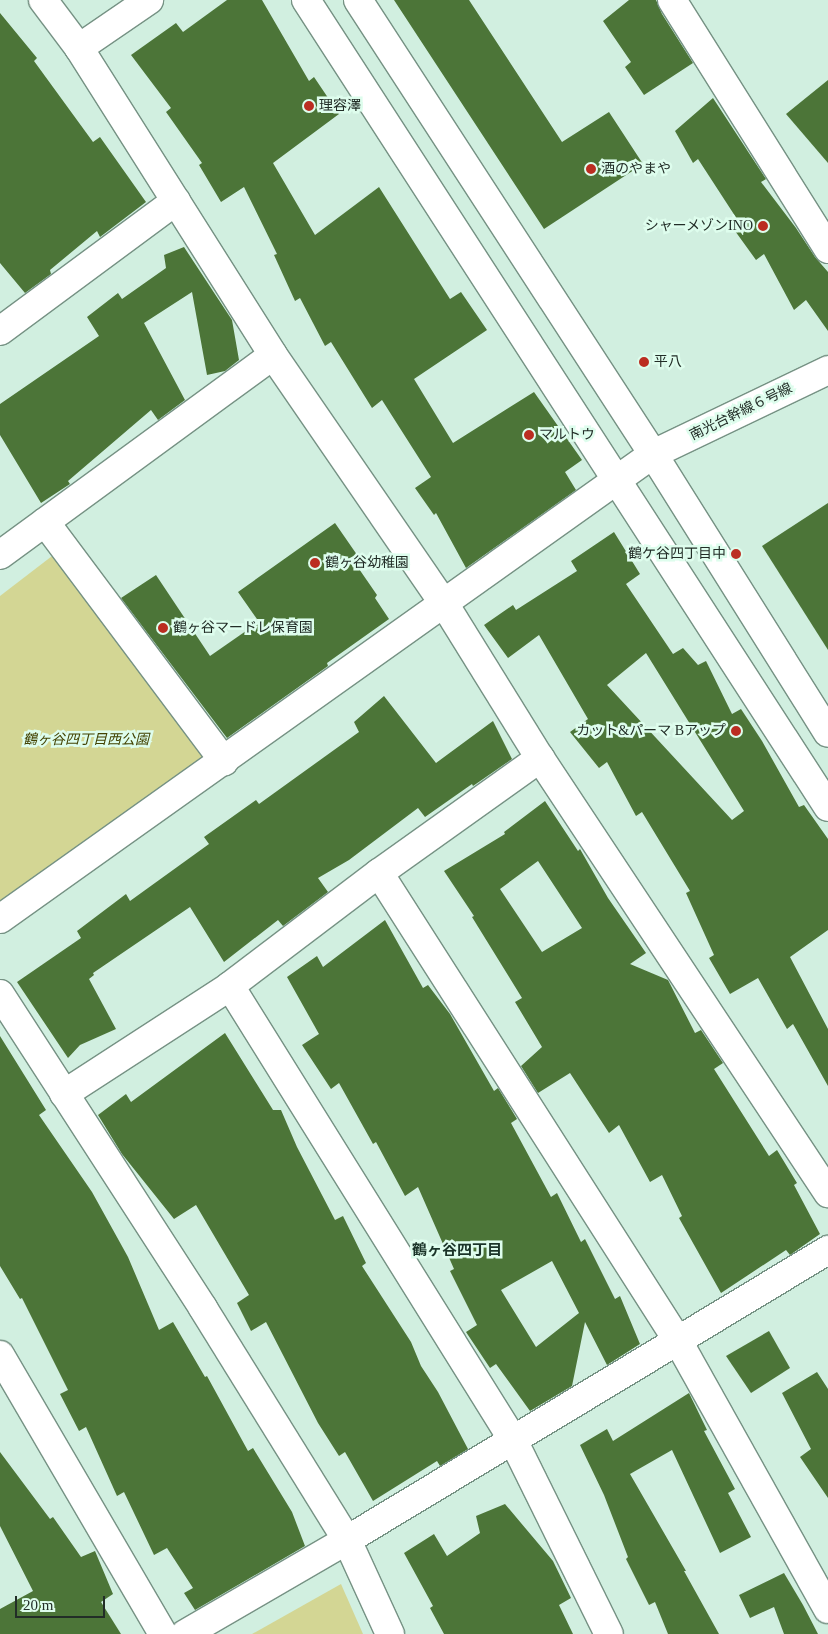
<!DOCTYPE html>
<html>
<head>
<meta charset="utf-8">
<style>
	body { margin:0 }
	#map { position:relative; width:828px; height:1634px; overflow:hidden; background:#d1efe0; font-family:"Times New Roman","Noto Sans JP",serif }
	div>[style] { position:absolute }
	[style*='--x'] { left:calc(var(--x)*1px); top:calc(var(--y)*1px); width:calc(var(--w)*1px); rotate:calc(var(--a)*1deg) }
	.green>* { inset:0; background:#d3d694 }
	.building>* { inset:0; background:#4c7538 }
	.roads { filter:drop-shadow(1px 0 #769284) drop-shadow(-1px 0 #769284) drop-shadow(0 1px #769284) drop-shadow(0 -1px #769284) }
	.minor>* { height:28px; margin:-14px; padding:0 14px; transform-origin:14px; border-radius:14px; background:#fff }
	.dots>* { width:14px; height:14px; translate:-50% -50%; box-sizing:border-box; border:2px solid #defded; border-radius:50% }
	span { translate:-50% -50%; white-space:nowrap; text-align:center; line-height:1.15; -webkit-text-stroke:5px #defded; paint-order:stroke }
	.poi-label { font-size:14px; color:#222d27 }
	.left { translate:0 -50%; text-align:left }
	.right { translate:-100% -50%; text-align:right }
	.street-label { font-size:14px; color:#222d27 }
	.park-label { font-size:14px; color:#434303; font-style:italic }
	.neighbourhood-label { font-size:15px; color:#1b3429; font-weight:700 }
	.scale { position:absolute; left:15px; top:1596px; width:90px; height:22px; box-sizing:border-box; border:2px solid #222d27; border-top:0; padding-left:6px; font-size:15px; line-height:18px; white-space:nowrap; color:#222d27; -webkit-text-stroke:4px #defded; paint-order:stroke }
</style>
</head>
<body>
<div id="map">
	<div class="green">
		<i style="clip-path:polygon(56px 553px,207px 760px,0 902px,0 596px)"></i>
		<i style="clip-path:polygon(341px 1584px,363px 1634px,252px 1634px)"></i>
	</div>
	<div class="building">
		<i style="clip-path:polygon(227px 0,262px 0,309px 81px,314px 77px,339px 114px,273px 163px,315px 235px,379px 187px,450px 299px,461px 292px,487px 330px,414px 379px,453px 443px,534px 392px,582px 460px,565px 472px,576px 490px,466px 568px,436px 513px,434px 515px,415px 488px,431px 477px,382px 400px,372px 408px,331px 342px,325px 346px,300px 298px,295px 301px,274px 255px,277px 254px,244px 187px,221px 202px,199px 165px,202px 163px,166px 112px,171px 108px,131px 55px,176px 23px,183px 32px)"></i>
		<i style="clip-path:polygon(394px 0,469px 0,562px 142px,609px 112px,643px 164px,544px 229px)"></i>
		<i style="clip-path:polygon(629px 0,656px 0,662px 14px,693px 63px,644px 95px,625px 67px,631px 62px,603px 21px)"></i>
		<i style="clip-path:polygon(0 13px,37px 58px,34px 61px,93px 142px,100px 137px,146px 202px,100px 237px,97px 231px,50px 270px,51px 274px,25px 293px,0 263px)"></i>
		<i style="clip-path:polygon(828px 80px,828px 163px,786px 114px)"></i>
		<i style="clip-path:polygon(713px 98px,766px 179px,761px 182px,796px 228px,815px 257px,828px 272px,828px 331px,806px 300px,794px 310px,764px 254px,756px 260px,730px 224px,737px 219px,698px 159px,693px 163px,675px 131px)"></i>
		<i style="clip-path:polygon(184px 247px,232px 320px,239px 360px,225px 371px,207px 375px,192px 292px,144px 323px,185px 400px,158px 420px,151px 410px,68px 481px,70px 484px,41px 503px,0 435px,0 404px,99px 336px,87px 317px,118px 293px,122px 299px,166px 268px,164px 255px)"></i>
		<i style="clip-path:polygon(828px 503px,828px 650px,762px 546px)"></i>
		<i style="clip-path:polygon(335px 523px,362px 562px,357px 566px,377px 595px,375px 598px,389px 619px,327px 663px,328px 666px,227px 738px,121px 598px,156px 575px,210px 656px,259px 622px,238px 592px)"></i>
		<i style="clip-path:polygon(evenodd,614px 532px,640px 574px,626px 584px,673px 654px,683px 648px,698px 665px,706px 661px,732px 714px,741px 709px,762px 741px,799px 807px,804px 805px,828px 839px,828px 930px,790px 957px,828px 1029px,828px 1086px,793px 1024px,787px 1029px,758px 978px,730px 994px,709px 958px,714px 955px,686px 893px,690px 891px,642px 812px,636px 816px,607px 762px,599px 768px,570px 732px,588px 719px,539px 635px,508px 658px,484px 625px,513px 605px,516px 610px,577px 571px,571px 561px,614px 532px,646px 653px,744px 811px,732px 820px,607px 685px,646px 653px)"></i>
		<i style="clip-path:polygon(384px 696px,436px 763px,493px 721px,512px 759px,473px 786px,472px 784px,425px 817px,418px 808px,349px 860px,318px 878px,328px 892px,283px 926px,278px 920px,224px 962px,190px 907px,93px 973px,94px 975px,89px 979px,116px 1029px,80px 1045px,68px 1058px,17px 982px,81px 938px,77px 931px,126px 894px,130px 901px,209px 844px,204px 837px,256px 800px,259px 804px,359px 732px,354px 722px)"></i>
		<i style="clip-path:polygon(evenodd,545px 801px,578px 851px,580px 849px,608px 898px,646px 953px,630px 964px,668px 980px,695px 1033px,701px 1030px,723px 1063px,714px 1069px,769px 1156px,777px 1150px,797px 1183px,794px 1185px,820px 1234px,790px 1255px,786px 1250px,721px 1293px,679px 1218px,682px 1216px,662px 1175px,650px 1182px,619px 1125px,609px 1133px,570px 1073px,538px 1093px,521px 1066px,542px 1047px,515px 1002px,522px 998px,472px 917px,474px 916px,444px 871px,505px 834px,504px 832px,545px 801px,538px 861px,582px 928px,542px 952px,500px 889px,538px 861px)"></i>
		<i style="clip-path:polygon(evenodd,385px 920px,423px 988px,428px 985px,450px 1014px,494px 1091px,498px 1088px,517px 1119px,511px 1123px,551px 1197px,557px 1193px,581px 1242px,585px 1239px,615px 1299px,620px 1296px,640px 1344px,607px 1365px,585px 1322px,572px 1386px,530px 1411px,496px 1364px,490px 1368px,466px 1332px,477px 1325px,450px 1271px,454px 1269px,418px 1187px,405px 1196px,376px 1142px,373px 1144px,339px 1083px,331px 1089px,302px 1045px,319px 1034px,287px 977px,317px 956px,323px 967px,385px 920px,552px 1261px,579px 1313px,536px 1347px,501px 1290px,552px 1261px)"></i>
		<i style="clip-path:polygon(225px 1033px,273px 1110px,281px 1110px,297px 1147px,335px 1220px,343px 1216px,366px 1263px,362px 1266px,411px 1342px,421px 1366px,438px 1392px,468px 1449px,440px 1466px,437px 1461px,373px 1501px,345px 1452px,339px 1456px,318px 1423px,266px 1322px,251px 1331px,237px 1303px,249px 1295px,196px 1205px,174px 1219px,122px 1154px,98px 1115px,126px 1094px,131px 1102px)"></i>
		<i style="clip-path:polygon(0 1036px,46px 1110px,39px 1115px,92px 1192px,128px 1257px,159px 1330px,173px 1322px,205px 1377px,207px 1376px,248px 1451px,253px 1448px,292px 1512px,305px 1546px,195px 1610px,184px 1593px,193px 1588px,167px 1548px,154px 1555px,124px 1492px,117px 1496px,86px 1427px,79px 1431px,60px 1394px,68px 1390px,22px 1298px,20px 1299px,0 1266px)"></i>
		<i style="clip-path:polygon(769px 1331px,790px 1368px,751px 1393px,726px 1356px)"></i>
		<i style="clip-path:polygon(817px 1372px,828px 1389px,828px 1498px,800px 1457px,811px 1449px,782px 1393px)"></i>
		<i style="clip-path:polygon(689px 1393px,707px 1430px,704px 1431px,735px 1489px,728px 1493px,751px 1537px,720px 1553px,672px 1450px,630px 1474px,686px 1571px,684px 1571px,719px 1634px,668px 1634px,655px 1602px,649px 1605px,626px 1559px,628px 1557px,604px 1495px,580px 1445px,607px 1429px,613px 1441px)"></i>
		<i style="clip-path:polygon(0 1452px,50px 1519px,53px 1517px,81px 1557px,95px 1551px,113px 1594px,101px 1602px,121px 1634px,0 1634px,0 1609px,33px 1591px,0 1526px)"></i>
		<i style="clip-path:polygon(505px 1504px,553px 1561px,571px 1598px,559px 1605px,573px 1634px,444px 1634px,430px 1608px,433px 1606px,404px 1553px,434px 1534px,447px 1556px,480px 1533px,476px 1516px)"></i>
		<i style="clip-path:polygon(784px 1573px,803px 1605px,818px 1634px,784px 1634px,774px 1607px,750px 1618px,739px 1595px)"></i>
	</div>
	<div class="roads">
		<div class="minor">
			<i style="--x:43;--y:0;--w:60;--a:53.1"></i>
			<i style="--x:79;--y:48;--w:363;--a:57.7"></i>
			<i style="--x:273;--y:355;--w:303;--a:55.5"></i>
			<i style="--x:445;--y:605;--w:180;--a:58.2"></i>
			<i style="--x:540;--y:758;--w:522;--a:56.49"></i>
			<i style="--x:306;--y:0;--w:961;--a:57.1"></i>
			<i style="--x:358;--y:0;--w:541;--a:56.99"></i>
			<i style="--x:653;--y:454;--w:329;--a:57.9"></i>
			<i style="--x:672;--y:0;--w:294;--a:57.9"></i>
			<i style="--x:79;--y:48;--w:85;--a:-34.4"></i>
			<i style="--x:0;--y:331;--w:219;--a:-36.5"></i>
			<i style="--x:45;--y:522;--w:299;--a:53.2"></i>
			<i style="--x:0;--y:555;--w:338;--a:-36.2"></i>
			<i style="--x:379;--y:873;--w:555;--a:57.43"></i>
			<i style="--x:678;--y:1341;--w:307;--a:60.8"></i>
			<i style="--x:0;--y:919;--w:802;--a:-35.45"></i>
			<i style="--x:653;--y:454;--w:194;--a:-25.6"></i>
			<i style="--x:230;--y:986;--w:535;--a:58.06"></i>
			<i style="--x:513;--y:1440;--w:216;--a:63.7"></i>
			<i style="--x:0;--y:994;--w:374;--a:57.1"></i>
			<i style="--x:203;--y:1308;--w:273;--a:58.2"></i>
			<i style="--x:347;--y:1540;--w:103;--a:65.4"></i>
			<i style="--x:64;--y:1094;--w:198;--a:-33"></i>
			<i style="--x:230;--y:986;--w:187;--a:-37.2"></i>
			<i style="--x:379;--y:873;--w:198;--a:-35.5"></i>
			<i style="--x:0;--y:1355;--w:323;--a:59.7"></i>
			<i style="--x:185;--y:1634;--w:187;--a:-30.1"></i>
			<i style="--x:347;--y:1540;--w:562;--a:-31.09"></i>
		</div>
	</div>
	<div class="dots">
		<i style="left:309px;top:106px;background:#bb2d21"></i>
		<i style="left:591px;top:169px;background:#bb2d21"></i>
		<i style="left:763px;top:226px;background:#bb2d21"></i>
		<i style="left:644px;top:362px;background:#bb2d21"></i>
		<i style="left:529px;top:435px;background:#bb2d21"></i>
		<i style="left:736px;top:554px;background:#bb2d21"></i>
		<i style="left:315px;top:563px;background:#bb2d21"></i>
		<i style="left:163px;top:628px;background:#bb2d21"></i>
		<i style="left:736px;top:731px;background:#bb2d21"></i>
	</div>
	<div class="poi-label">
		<span class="left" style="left:319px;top:106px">理容澤</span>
		<span class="left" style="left:601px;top:169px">酒のやまや</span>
		<span class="right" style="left:753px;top:226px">シャーメゾンINO</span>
		<span class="left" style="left:654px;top:362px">平八</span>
		<span class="left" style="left:539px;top:435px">マルトウ</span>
		<span class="right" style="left:726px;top:554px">鶴ケ谷四丁目中</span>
		<span class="left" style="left:325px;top:563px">鶴ヶ谷幼稚園</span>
		<span class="left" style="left:173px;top:628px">鶴ヶ谷マードレ保育園</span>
		<span class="right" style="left:726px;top:731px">カット&amp;パーマ Bアップ</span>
	</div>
	<div class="street-label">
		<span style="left:741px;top:412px;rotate:-26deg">南光台幹線６号線</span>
	</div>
	<div class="park-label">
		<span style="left:86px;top:740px">鶴ヶ谷四丁目西公園</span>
	</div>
	<div class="neighbourhood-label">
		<span style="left:457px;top:1251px">鶴ヶ谷四丁目</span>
	</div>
	<div class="scale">20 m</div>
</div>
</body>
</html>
